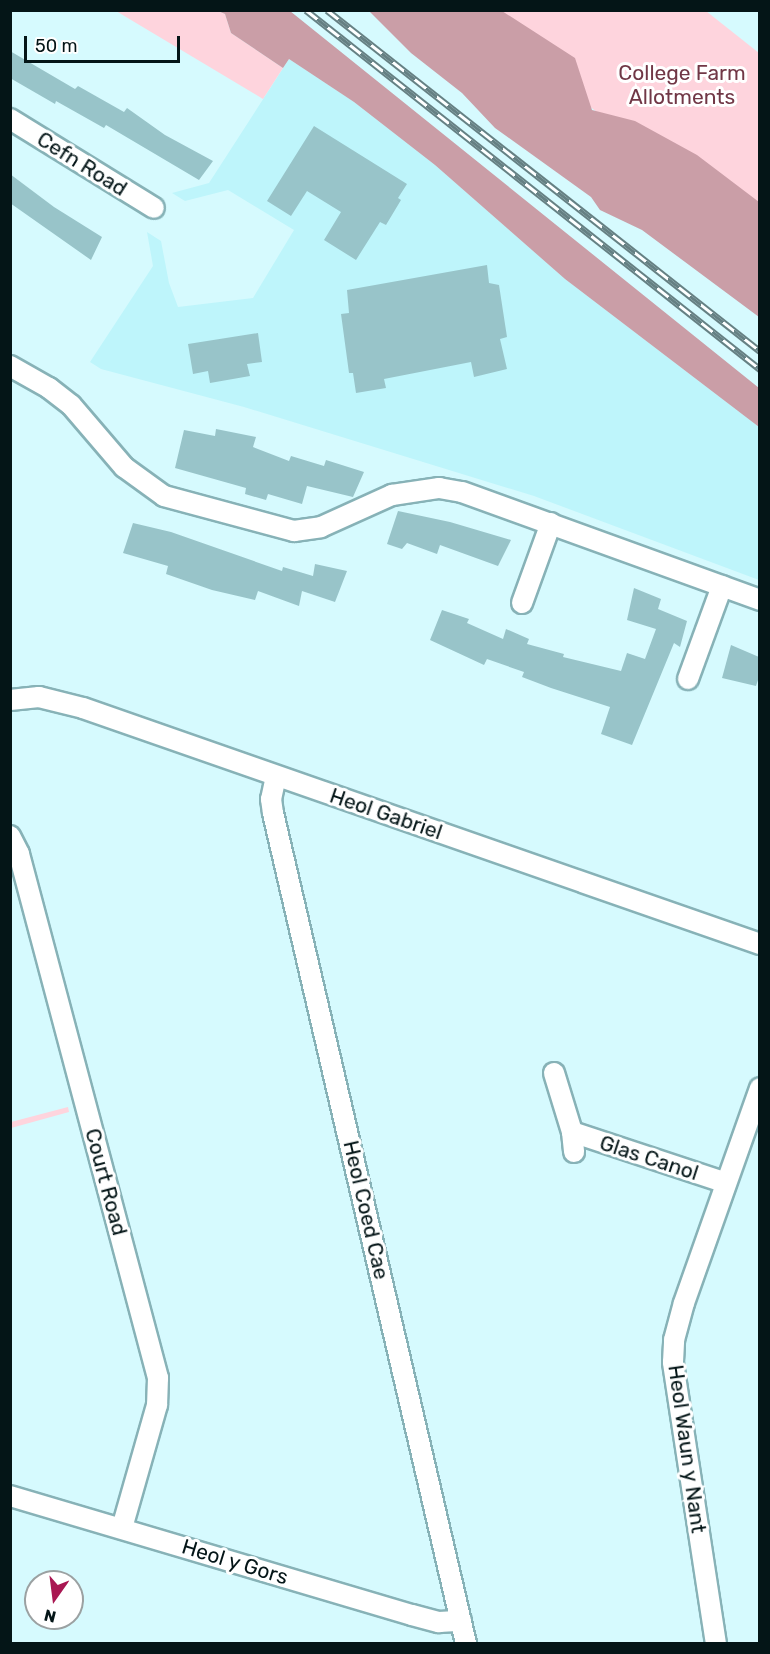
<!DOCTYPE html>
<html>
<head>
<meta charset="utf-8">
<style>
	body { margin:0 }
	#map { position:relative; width:770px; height:1654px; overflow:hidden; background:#d6fafe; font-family:Rubik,sans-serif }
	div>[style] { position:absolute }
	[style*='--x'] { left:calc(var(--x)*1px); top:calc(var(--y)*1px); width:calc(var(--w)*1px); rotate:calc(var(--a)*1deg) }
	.built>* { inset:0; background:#bef5fb }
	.green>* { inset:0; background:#fed4dd }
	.forest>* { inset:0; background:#ca9ea7 }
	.building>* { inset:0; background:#98c4c9 }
	.roads { filter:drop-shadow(2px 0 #87b2b7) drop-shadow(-2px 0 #87b2b7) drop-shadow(0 2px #87b2b7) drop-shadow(0 -2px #87b2b7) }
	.minor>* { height:20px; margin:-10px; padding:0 10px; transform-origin:10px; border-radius:10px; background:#fff }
	.rail>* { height:7px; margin-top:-3.5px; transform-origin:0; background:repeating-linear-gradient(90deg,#fff 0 14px,#668083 0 28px); box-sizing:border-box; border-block:2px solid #668083 }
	span { translate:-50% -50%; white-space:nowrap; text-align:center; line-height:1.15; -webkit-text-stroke:6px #fff; paint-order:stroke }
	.park-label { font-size:21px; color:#713746 }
	.street-label { font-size:21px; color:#041517 }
	.frame { position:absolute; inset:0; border:12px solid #041517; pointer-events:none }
	.north { position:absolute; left:24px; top:1570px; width:60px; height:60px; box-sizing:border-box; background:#fff; border:2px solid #9ba1a2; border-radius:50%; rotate:194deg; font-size:16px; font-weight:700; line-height:24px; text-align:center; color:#041517 }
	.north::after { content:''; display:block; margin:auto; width:21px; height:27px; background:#a91752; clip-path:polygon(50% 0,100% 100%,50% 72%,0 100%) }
	.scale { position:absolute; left:24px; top:36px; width:156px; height:27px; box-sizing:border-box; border:3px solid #041517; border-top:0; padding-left:8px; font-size:18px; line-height:21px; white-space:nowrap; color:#041517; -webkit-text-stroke:4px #fff; paint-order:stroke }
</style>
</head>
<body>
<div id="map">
	<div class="built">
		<i style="clip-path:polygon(289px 59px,354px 102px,435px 165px,565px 279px,759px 427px,759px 580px,534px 496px,244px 407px,101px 369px,90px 362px,153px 266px,147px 232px,161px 241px,169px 283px,178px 307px,253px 298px,294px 230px,228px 190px,185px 201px,172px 193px,209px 183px)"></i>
	</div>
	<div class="green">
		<i style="clip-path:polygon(116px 11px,218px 11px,225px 14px,231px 33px,283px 68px,263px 99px)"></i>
		<i style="clip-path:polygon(465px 11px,706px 11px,759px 53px,759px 236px)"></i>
		<i style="clip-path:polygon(68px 1107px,69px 1112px,11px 1128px,11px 1122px)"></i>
	</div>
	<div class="forest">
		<i style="clip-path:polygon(218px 11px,290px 11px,759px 388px,759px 427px,565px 279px,435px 165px,354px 102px,289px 59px,283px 68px,231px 33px,225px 14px)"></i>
		<i style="clip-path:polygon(369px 11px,502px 11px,575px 58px,592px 110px,635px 121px,697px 155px,759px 202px,759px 317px,642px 230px,600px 210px,591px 197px,495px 128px,462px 93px,411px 53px)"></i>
	</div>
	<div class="building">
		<i style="clip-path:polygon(10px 51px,75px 89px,78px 86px,124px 112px,127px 108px,165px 135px,213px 161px,199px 180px,106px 125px,104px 128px,56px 101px,55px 104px,10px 78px)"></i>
		<i style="clip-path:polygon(314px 126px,407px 184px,398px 198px,401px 200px,386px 225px,380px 222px,356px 260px,324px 240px,341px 212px,307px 191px,291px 216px,267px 201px)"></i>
		<i style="clip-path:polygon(10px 174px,54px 207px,102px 237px,91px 260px,10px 203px)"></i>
		<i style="clip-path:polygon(487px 265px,489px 283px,499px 285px,507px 337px,500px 339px,507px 369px,474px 377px,471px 362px,384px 379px,386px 388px,356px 393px,353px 373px,349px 373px,341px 314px,349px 313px,347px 290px)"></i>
		<i style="clip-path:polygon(258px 333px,262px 362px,247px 364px,250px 376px,210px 383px,208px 371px,193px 374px,188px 344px)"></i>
		<i style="clip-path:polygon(216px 429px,256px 437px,253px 447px,289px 461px,291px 456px,324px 466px,326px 460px,364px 472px,353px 497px,307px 486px,302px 504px,268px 494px,266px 500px,245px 494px,246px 488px,175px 468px,184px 430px,215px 436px)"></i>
		<i style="clip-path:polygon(398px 511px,450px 522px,511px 540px,498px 566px,440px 545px,437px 554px,407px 543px,402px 549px,387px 544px)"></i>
		<i style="clip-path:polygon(133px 523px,171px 532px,282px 571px,283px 567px,313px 576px,315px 564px,347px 571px,335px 602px,302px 591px,299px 606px,258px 591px,255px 600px,212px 590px,166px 574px,168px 566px,123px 553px)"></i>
		<i style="clip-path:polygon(634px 588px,661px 599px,658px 609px,687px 621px,680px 647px,674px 643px,632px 745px,601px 734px,610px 707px,551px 688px,522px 677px,524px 672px,487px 659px,484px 665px,430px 640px,442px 610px,469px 619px,467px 623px,503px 639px,506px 629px,529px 639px,527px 644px,564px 654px,563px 657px,621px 671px,627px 653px,645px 659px,656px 629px,627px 620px)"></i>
		<i style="clip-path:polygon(731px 645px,759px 657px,759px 677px,756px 686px,722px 678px)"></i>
	</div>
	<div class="roads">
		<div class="minor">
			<i style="--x:10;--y:119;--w:169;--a:31.7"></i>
			<i style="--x:10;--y:366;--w:45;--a:29.4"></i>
			<i style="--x:49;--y:388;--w:28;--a:38"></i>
			<i style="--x:71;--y:405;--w:82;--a:49.5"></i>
			<i style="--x:124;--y:467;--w:49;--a:35.9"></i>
			<i style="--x:164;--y:496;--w:135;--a:15.1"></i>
			<i style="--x:294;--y:531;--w:27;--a:-8"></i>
			<i style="--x:321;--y:527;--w:78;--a:-24.3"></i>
			<i style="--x:392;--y:495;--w:48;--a:-8.5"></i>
			<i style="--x:439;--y:488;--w:23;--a:10"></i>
			<i style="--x:462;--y:492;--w:317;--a:19.9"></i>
			<i style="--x:522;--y:603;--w:85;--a:-70.1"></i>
			<i style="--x:688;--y:679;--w:99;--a:-69.9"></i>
			<i style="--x:10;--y:700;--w:29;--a:-6"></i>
			<i style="--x:39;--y:697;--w:45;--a:14"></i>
			<i style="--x:83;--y:708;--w:717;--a:19.22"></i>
			<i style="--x:276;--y:776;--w:24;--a:102"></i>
			<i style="--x:271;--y:799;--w:14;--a:82"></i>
			<i style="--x:273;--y:813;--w:853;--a:76.92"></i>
			<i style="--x:10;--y:836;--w:20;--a:63"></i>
			<i style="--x:19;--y:854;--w:542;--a:75.14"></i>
			<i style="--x:158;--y:1378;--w:27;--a:92"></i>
			<i style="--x:157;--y:1405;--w:128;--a:105.9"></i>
			<i style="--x:554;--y:1073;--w:62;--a:73"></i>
			<i style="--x:572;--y:1132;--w:20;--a:84"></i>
			<i style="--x:572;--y:1132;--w:162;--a:18.3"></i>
			<i style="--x:10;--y:1496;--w:419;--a:16.5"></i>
			<i style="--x:412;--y:1615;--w:28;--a:15"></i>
			<i style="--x:439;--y:1622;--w:22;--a:-3"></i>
			<i style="--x:716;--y:1644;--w:285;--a:-98.7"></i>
			<i style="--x:673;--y:1362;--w:22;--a:-87"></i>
			<i style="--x:674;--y:1340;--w:38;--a:-75"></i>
			<i style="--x:684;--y:1303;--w:228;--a:-70.5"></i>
		</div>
	</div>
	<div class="rail">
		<i style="--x:306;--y:10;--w:579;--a:38.34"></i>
		<i style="--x:327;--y:10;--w:551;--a:38.22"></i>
	</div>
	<div class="park-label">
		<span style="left:682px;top:85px">College Farm<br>Allotments</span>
	</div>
	<div class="street-label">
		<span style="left:82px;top:164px;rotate:32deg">Cefn Road</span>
		<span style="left:386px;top:814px;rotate:19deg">Heol Gabriel</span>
		<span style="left:649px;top:1158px;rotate:18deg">Glas Canol</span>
		<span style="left:106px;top:1182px;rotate:75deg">Court Road</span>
		<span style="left:366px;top:1210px;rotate:77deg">Heol Coed Cae</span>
		<span style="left:687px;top:1449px;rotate:82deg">Heol Waun y Nant</span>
		<span style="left:235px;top:1562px;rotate:17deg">Heol y Gors</span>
	</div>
	<div class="frame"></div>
	<div class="north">N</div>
	<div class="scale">50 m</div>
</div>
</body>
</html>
